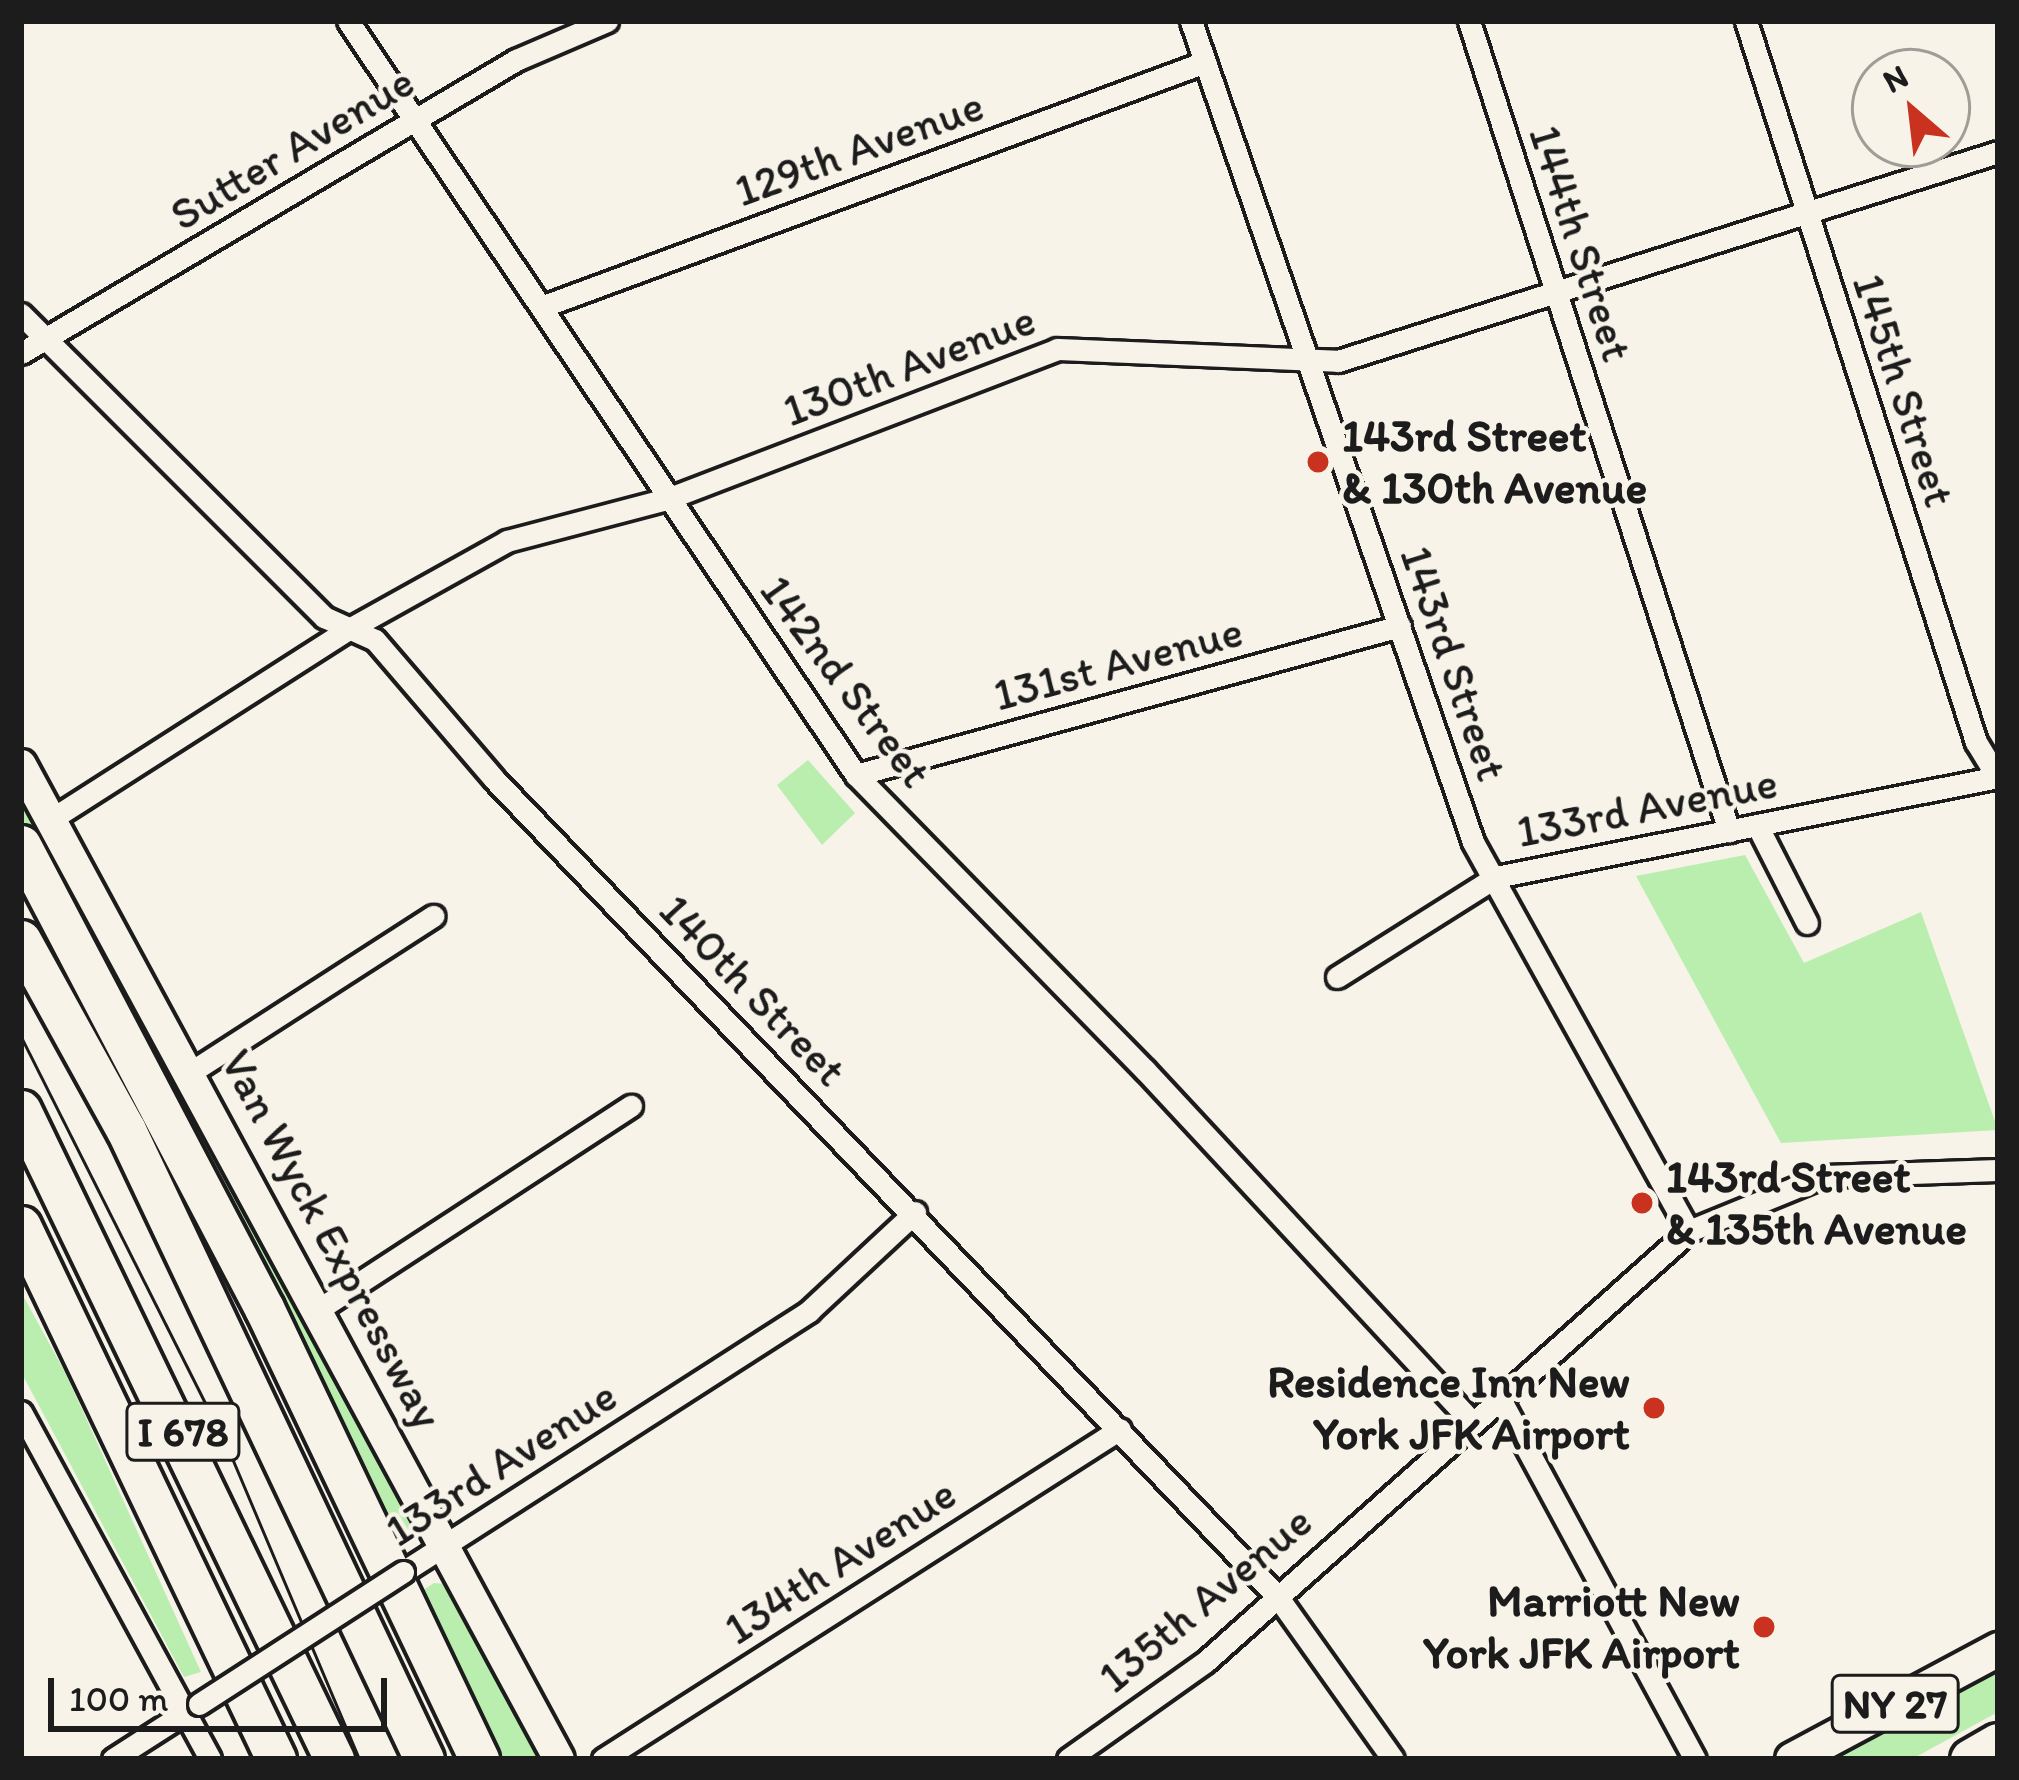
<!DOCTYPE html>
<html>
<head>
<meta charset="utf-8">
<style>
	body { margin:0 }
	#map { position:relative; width:2019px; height:1780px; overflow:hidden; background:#f7f3e8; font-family:Itim,sans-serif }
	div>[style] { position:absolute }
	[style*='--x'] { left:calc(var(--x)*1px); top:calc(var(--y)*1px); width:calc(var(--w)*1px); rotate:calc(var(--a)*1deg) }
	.green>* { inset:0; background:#baeeaf }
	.roads { filter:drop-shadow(3px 0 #1c1c1c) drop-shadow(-3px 0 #1c1c1c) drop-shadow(0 3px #1c1c1c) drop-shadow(0 -3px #1c1c1c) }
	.street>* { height:21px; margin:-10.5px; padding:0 10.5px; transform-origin:10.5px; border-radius:10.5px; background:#f7f3e8 }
	.secondary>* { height:30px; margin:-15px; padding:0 15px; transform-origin:15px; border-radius:15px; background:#f7f3e8 }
	.primary>* { height:33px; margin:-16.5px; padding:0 16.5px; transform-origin:16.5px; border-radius:16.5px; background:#f7f3e8 }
	.highway>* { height:39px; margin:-19.5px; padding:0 19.5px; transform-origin:19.5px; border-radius:19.5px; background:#f7f3e8 }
	.tram>* { height:3px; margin:-1.5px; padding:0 1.5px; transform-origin:1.5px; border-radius:1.5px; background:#1c1c1c }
	.bridges { filter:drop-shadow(3px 0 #1c1c1c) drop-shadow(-3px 0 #1c1c1c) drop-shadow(0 3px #1c1c1c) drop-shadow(0 -3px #1c1c1c) }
	.street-bridge>* { height:21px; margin:-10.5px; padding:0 10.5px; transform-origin:10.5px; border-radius:10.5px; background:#f7f3e8 }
	.dots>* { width:33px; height:33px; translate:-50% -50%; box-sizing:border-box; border:6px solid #f7f3e8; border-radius:50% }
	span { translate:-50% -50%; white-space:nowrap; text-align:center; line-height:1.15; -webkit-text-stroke:9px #f7f3e8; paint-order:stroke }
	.shield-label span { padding:3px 9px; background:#f7f3e8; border:3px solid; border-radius:9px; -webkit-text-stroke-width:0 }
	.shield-label { font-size:42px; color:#1c1c1c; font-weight:700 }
	.street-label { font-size:45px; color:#1c1c1c }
	.poi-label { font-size:45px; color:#1c1c1c; font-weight:700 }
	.left { translate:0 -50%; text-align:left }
	.right { translate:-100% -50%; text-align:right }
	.frame { position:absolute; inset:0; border:24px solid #1c1c1c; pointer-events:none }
	.north { position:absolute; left:1851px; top:48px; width:120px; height:120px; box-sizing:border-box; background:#f7f3e8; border:3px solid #9f9d96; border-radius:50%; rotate:332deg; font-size:33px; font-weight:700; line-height:48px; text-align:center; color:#1c1c1c }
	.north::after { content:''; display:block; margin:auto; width:42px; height:54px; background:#c8321e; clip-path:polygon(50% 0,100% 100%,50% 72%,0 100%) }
	.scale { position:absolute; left:48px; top:1678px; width:339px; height:54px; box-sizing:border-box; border:6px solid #1c1c1c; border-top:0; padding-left:15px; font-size:36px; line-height:42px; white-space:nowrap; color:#1c1c1c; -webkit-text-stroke:9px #f7f3e8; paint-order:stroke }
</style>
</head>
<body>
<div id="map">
	<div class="green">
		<i style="clip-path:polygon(808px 760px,855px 813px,822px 845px,777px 785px)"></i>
		<i style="clip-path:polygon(21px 797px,414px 1525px,390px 1549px,21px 821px)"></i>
		<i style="clip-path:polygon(1745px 855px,1804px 963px,1921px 912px,1998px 1130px,1781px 1143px,1636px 876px)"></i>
		<i style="clip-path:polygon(21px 1292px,66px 1374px,201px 1672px,184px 1677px,21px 1372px)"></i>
		<i style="clip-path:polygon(434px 1583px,446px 1584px,542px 1759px,485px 1759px,411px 1598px)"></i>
		<i style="clip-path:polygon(1998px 1671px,1998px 1712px,1912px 1759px,1828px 1759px)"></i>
	</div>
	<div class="roads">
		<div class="street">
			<i style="--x:348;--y:21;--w:909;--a:56.03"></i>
			<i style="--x:856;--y:775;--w:413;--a:45.6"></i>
			<i style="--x:1145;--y:1070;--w:478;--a:47.1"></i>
			<i style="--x:1191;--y:21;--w:868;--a:71.04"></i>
			<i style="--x:1473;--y:842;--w:445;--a:61"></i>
			<i style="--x:1469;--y:21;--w:851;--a:72.2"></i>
			<i style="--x:1746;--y:21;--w:757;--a:72.31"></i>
			<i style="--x:1976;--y:742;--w:42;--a:58.6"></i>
			<i style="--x:541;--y:307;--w:708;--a:-20.25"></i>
			<i style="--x:21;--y:314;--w:429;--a:45"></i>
			<i style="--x:324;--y:617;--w:56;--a:24.3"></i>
			<i style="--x:375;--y:640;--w:183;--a:49.4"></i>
			<i style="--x:494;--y:779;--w:1132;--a:46.22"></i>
			<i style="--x:1277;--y:1596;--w:200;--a:54.6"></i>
			<i style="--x:21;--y:353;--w:575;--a:-30.62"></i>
			<i style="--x:516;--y:60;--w:99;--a:-23.2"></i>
			<i style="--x:856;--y:775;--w:564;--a:-15.32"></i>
			<i style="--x:50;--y:820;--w:355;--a:-32.6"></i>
			<i style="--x:349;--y:629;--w:181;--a:-29.1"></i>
			<i style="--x:507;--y:541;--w:165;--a:-14.7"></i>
			<i style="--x:667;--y:499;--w:418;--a:-21"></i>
			<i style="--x:1057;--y:349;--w:281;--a:2.4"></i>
			<i style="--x:1338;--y:361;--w:692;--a:-17.57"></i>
			<i style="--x:1757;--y:825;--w:110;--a:63"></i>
			<i style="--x:1337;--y:977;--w:188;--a:-32.2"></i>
			<i style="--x:1496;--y:877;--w:512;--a:-11.27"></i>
			<i style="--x:188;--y:1074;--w:292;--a:-32.8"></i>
			<i style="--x:316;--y:1311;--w:376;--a:-33.1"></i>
			<i style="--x:1498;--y:1395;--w:414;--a:61.6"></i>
			<i style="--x:21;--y:1412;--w:395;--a:61.4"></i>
			<i style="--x:403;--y:1572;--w:483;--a:-32.7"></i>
			<i style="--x:809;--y:1311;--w:145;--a:-43"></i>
			<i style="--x:113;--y:1759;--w:96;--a:-32.7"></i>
			<i style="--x:603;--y:1759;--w:613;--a:-32.55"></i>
			<i style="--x:1068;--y:1759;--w:168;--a:-35.3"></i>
			<i style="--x:1205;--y:1662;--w:648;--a:-41.68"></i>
			<i style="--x:1689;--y:1231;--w:146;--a:-22.2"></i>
			<i style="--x:1824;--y:1176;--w:174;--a:-2"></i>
		</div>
		<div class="secondary">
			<i style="--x:21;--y:765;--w:1130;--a:61.58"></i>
		</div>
		<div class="primary">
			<i style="--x:1792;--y:1759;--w:234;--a:-28.1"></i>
		</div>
		<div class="highway">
			<i style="--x:21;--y:845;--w:523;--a:62.31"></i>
			<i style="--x:264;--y:1308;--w:500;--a:64.5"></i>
			<i style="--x:21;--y:940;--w:217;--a:61.1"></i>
			<i style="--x:126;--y:1130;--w:696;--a:64.65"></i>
			<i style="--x:21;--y:1110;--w:721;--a:64.25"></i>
			<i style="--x:21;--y:1226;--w:591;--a:64.43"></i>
			<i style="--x:1970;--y:1759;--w:32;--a:-30"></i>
		</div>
	</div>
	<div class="tram">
		<i style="--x:21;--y:1037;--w:456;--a:63.3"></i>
		<i style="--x:226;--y:1444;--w:342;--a:67.1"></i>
	</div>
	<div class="bridges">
		<div class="street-bridge">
			<i style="--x:199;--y:1704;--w:243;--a:-32.9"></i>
		</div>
	</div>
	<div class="dots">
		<i style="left:1318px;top:462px;background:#c8321e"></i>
		<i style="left:1642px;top:1203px;background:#c8321e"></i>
		<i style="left:1654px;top:1408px;background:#c8321e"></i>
		<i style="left:1764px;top:1627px;background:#c8321e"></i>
	</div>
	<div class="shield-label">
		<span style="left:183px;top:1432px">I 678</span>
		<span style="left:1895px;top:1704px">NY 27</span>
	</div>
	<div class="street-label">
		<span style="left:292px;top:148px;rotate:-31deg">Sutter Avenue</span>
		<span style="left:859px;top:148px;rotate:-20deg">129th Avenue</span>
		<span style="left:1581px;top:243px;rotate:72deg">144th Street</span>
		<span style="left:909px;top:365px;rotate:-21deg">130th Avenue</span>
		<span style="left:1904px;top:390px;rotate:72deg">145th Street</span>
		<span style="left:1118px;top:663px;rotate:-15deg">131st Avenue</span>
		<span style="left:1454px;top:663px;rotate:71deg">143rd Street</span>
		<span style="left:846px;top:681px;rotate:53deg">142nd Street</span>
		<span style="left:1647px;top:807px;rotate:-11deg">133rd Avenue</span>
		<span style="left:753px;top:990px;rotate:46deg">140th Street</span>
		<span style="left:332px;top:1239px;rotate:62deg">Van Wyck Expressway</span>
		<span style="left:501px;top:1463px;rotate:-33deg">133rd Avenue</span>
		<span style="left:840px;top:1561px;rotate:-33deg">134th Avenue</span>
		<span style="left:1205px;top:1599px;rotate:-40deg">135th Avenue</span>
	</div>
	<div class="poi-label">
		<span class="left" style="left:1342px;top:462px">143rd Street<br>&amp; 130th Avenue</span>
		<span class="left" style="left:1666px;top:1203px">143rd Street<br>&amp; 135th Avenue</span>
		<span class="right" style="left:1630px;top:1408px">Residence Inn New<br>York JFK Airport</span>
		<span class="right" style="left:1740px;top:1627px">Marriott New<br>York JFK Airport</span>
	</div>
	<div class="frame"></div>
	<div class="north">N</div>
	<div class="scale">100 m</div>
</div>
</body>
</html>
